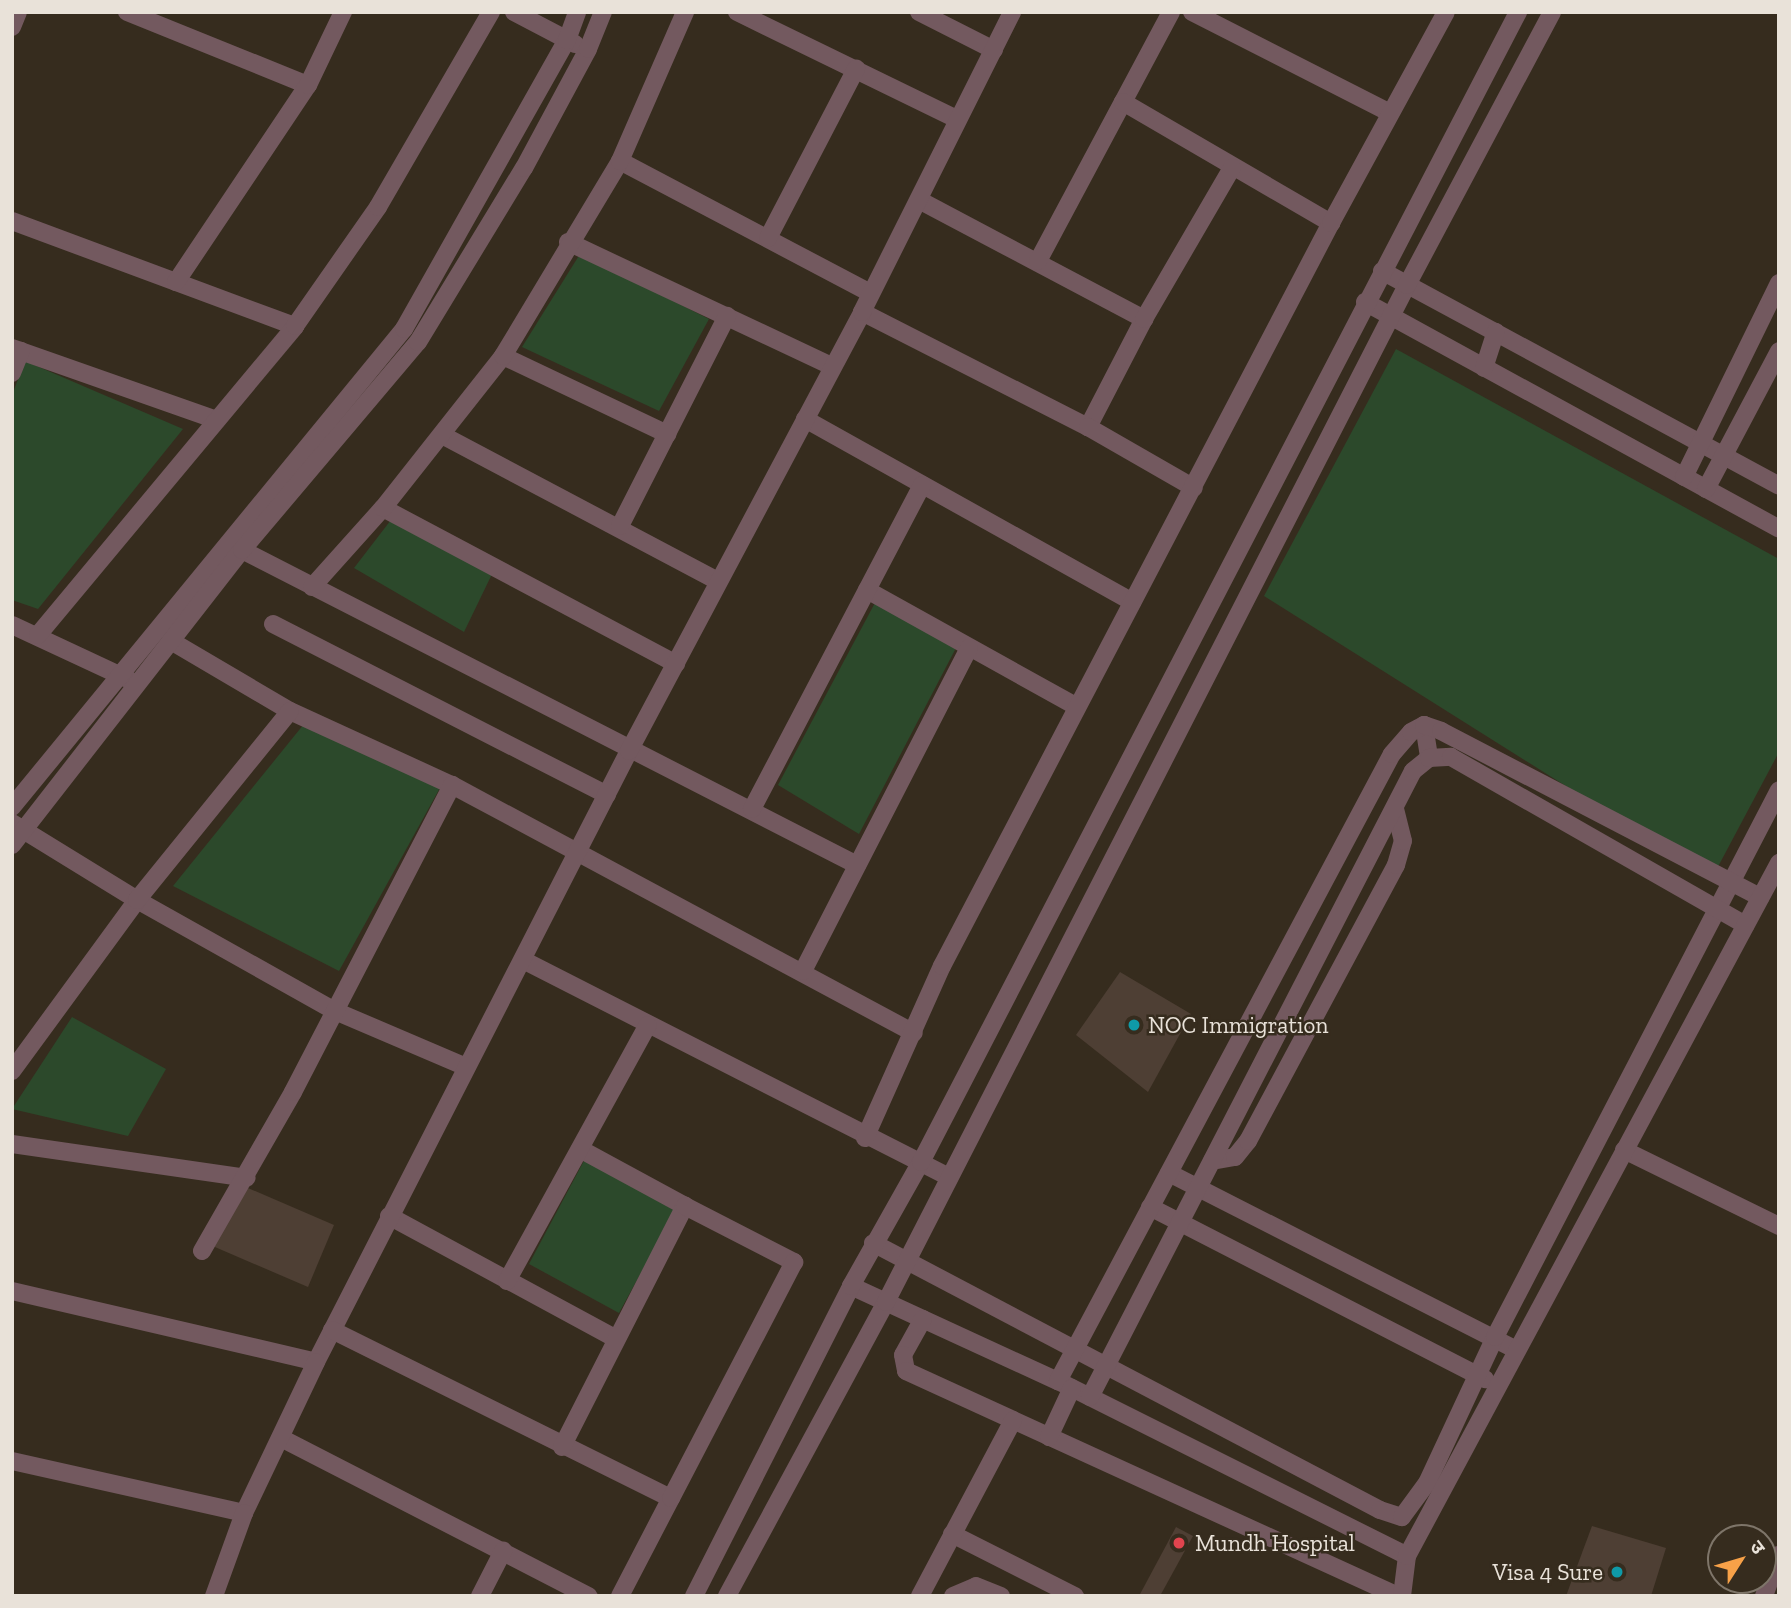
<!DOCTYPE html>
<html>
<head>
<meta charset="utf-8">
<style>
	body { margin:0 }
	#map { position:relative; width:1791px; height:1608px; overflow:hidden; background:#362c1e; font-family:"Zilla Slab","Noto Sans Devanagari",serif }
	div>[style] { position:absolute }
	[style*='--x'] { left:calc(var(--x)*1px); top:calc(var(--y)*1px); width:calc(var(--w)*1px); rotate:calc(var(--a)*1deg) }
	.green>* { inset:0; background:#2c492b }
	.building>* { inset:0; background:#4e3f34 }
	.minor>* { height:18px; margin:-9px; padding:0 9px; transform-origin:9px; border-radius:9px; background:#73595f }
	.tertiary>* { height:18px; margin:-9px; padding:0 9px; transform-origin:9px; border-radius:9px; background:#73595f }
	.dots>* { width:19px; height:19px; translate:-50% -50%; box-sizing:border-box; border:4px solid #362c1e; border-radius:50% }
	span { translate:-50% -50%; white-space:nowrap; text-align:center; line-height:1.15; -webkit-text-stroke:5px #362c1e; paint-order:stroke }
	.poi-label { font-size:23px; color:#e9e2d9 }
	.left { translate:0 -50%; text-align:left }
	.right { translate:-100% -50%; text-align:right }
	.frame { position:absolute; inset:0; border:14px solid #e9e2d9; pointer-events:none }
	.north { position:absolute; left:1707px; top:1524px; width:70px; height:70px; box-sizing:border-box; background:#362c1e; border:2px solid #7e7569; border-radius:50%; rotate:53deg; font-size:19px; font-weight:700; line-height:28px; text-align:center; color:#e9e2d9 }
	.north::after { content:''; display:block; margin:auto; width:24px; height:32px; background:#f7a148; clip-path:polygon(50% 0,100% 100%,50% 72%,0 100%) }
</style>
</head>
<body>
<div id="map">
	<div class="green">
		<i style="clip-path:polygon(580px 254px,709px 319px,659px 411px,522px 347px)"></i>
		<i style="clip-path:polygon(1396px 349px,1779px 559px,1779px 752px,1712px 878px,1264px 596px)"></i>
		<i style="clip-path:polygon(25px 361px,183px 429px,38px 609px,12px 600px,12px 395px)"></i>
		<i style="clip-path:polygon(394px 516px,493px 572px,464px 632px,354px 568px)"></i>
		<i style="clip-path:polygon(877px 599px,957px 646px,859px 834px,778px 785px)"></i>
		<i style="clip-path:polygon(308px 719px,441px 786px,339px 971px,173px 886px)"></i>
		<i style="clip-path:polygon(72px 1017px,166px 1069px,128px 1136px,12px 1109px)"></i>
		<i style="clip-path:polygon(587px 1155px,678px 1205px,619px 1313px,529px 1264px)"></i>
	</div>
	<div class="building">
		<i style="clip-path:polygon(1120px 972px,1191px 1014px,1148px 1092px,1076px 1035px)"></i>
		<i style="clip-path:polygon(234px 1182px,334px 1225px,308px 1287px,208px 1244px)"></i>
		<i style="clip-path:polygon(1592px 1526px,1666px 1548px,1651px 1596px,1566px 1596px)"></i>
		<i style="clip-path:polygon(1176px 1527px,1193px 1536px,1160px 1596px,1139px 1596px)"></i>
	</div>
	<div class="minor">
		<i style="--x:127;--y:12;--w:195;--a:22"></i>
		<i style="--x:514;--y:12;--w:69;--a:27.7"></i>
		<i style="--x:737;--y:12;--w:244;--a:26"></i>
		<i style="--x:919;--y:12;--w:84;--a:26.9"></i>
		<i style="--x:1192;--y:12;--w:222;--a:27"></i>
		<i style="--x:12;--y:27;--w:16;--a:-68"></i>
		<i style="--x:1123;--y:102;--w:102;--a:-61.9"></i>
		<i style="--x:620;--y:161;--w:283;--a:27.8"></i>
		<i style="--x:919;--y:200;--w:255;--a:27.9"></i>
		<i style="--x:1144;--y:319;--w:122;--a:117.4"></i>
		<i style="--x:12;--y:221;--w:302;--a:20.4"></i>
		<i style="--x:768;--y:238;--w:191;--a:-62.5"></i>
		<i style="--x:568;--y:242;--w:292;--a:25.2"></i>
		<i style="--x:1038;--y:261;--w:180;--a:-61.9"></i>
		<i style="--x:1123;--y:102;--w:241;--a:30.2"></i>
		<i style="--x:1382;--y:271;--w:451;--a:28.4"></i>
		<i style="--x:176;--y:282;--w:237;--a:-56.2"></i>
		<i style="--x:308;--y:85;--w:81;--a:-64.4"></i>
		<i style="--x:1365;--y:302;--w:472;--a:28.7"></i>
		<i style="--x:862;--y:312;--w:254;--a:27"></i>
		<i style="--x:1088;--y:427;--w:122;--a:29.9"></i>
		<i style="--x:1144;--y:319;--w:175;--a:-59.8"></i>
		<i style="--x:12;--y:348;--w:217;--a:19.4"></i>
		<i style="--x:503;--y:356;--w:182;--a:25.4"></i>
		<i style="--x:1484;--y:368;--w:38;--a:-72"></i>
		<i style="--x:12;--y:373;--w:24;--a:-68"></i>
		<i style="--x:805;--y:419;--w:375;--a:29.2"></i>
		<i style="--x:442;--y:435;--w:312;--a:27.9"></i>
		<i style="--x:1684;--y:477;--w:216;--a:-63.9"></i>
		<i style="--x:1706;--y:489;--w:156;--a:-62.1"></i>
		<i style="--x:383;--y:508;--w:332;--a:28"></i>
		<i style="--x:620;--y:526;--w:236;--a:-63"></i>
		<i style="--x:242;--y:550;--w:691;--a:27.12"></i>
		<i style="--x:312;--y:587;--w:106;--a:-48.1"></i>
		<i style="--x:383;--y:508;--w:194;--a:-51.7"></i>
		<i style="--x:503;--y:356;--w:227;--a:-59"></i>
		<i style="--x:620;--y:161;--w:163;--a:-66.4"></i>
		<i style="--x:867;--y:590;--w:240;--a:29.1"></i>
		<i style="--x:273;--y:624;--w:375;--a:27.1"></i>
		<i style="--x:12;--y:625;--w:128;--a:25"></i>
		<i style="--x:38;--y:635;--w:402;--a:-50.2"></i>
		<i style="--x:295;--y:326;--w:145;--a:-55.1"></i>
		<i style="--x:378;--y:207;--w:225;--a:-59.9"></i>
		<i style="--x:171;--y:641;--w:138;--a:30.5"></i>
		<i style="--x:290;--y:711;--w:178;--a:24.6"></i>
		<i style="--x:452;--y:785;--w:524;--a:28.23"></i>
		<i style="--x:1424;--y:725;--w:33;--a:81"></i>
		<i style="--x:12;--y:807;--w:618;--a:-50.65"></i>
		<i style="--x:404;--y:329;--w:332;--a:-60.6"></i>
		<i style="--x:567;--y:40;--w:30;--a:-70"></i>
		<i style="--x:752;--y:809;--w:366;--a:-62.3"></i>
		<i style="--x:12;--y:823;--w:147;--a:31.6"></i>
		<i style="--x:137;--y:900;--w:227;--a:29.3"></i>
		<i style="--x:335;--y:1011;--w:142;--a:23.1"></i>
		<i style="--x:12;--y:845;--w:374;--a:-52.1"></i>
		<i style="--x:242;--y:550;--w:272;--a:-49.8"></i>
		<i style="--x:418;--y:342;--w:204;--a:-58.7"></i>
		<i style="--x:524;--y:168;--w:135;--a:-61.7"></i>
		<i style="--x:588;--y:49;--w:40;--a:-68"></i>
		<i style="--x:523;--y:960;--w:477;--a:27"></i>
		<i style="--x:803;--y:971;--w:363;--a:-62.8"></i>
		<i style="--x:12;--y:1071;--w:212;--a:-53.8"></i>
		<i style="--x:137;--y:900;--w:243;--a:-51"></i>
		<i style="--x:865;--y:1138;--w:188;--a:-65.9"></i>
		<i style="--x:942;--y:966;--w:839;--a:-62.37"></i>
		<i style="--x:1331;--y:223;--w:240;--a:-61.4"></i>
		<i style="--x:12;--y:1144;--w:237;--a:8.2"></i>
		<i style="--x:580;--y:1149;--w:119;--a:28.5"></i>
		<i style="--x:1624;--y:1150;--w:173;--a:26.1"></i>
		<i style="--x:1212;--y:1161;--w:23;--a:-10"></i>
		<i style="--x:1235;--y:1157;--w:21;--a:-51"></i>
		<i style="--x:1248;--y:1141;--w:313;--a:-61.8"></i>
		<i style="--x:1396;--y:865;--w:25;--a:-74"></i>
		<i style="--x:1403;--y:841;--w:32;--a:-104"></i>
		<i style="--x:1169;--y:1173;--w:390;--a:27"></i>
		<i style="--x:1150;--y:1207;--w:377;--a:27.2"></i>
		<i style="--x:389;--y:1216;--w:257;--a:28.4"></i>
		<i style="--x:873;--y:1243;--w:573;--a:27.77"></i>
		<i style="--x:1380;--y:1510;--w:23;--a:18"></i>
		<i style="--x:1402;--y:1517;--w:42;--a:-53.7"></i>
		<i style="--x:1427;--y:1483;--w:161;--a:-65"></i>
		<i style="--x:1495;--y:1337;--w:616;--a:-62.56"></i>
		<i style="--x:202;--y:1251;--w:183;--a:-60.2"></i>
		<i style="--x:293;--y:1092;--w:346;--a:-62.6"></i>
		<i style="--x:507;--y:1281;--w:292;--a:-61.2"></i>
		<i style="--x:851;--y:1286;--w:228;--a:24.7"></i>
		<i style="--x:1058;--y:1381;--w:390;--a:26.6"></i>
		<i style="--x:12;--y:1291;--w:312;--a:13.1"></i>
		<i style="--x:316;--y:1362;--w:687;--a:-62.88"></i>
		<i style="--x:629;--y:751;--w:497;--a:-62"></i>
		<i style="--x:862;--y:312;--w:335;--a:-63.4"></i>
		<i style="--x:923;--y:1319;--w:41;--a:119.1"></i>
		<i style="--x:903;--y:1355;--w:16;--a:79"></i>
		<i style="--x:906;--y:1371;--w:541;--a:24.58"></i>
		<i style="--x:332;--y:1330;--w:378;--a:26.4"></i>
		<i style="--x:671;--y:1498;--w:110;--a:117.5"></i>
		<i style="--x:1058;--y:1381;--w:710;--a:-61.96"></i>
		<i style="--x:1392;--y:754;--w:29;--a:-49"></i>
		<i style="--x:1411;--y:732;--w:15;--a:-28"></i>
		<i style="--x:1424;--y:725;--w:18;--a:19"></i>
		<i style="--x:1441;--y:731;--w:360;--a:27.5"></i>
		<i style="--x:1090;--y:1397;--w:704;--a:-62.71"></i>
		<i style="--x:1413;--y:771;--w:21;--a:-39"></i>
		<i style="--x:1429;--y:758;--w:22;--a:-3"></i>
		<i style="--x:1451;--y:757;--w:339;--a:29.7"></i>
		<i style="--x:1049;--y:1437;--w:54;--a:-64.9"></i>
		<i style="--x:281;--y:1438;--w:346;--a:27.2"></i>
		<i style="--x:562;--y:1447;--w:271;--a:-63"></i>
		<i style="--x:685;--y:1206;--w:123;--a:27.2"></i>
		<i style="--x:794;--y:1262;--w:266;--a:117.5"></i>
		<i style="--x:12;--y:1461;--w:238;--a:12.6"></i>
		<i style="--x:244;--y:1513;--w:167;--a:-64.5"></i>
		<i style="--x:952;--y:1534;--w:138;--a:26.8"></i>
		<i style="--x:214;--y:1596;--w:88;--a:-70.1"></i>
		<i style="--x:480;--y:1596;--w:51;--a:-62.9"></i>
		<i style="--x:694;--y:1596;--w:347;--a:-63.1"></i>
		<i style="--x:851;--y:1286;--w:142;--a:-60.6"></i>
		<i style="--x:921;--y:1162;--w:1296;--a:-62.56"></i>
		<i style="--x:727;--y:1596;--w:334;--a:-61.6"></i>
		<i style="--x:886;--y:1302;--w:1143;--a:-62.87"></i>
		<i style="--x:1407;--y:285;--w:309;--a:-62"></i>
		<i style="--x:920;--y:1596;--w:199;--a:-62.1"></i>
		<i style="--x:953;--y:1596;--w:25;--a:-23"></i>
		<i style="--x:976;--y:1586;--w:27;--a:22"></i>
		<i style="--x:1402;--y:1596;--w:40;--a:-82.9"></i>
		<i style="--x:1407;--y:1556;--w:787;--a:-61.77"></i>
	</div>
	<div class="tertiary">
		<i style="--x:1764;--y:1596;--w:44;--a:-69.9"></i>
	</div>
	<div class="dots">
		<i style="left:1134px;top:1025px;background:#0f9aa8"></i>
		<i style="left:1179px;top:1543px;background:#e0444e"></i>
		<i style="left:1617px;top:1572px;background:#0f9aa8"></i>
	</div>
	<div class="poi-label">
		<span class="left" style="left:1148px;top:1025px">NOC Immigration</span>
		<span class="left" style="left:1195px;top:1543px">Mundh Hospital</span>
		<span class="right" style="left:1603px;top:1572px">Visa 4 Sure</span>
	</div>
	<div class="frame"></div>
	<div class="north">उ</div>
</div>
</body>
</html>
